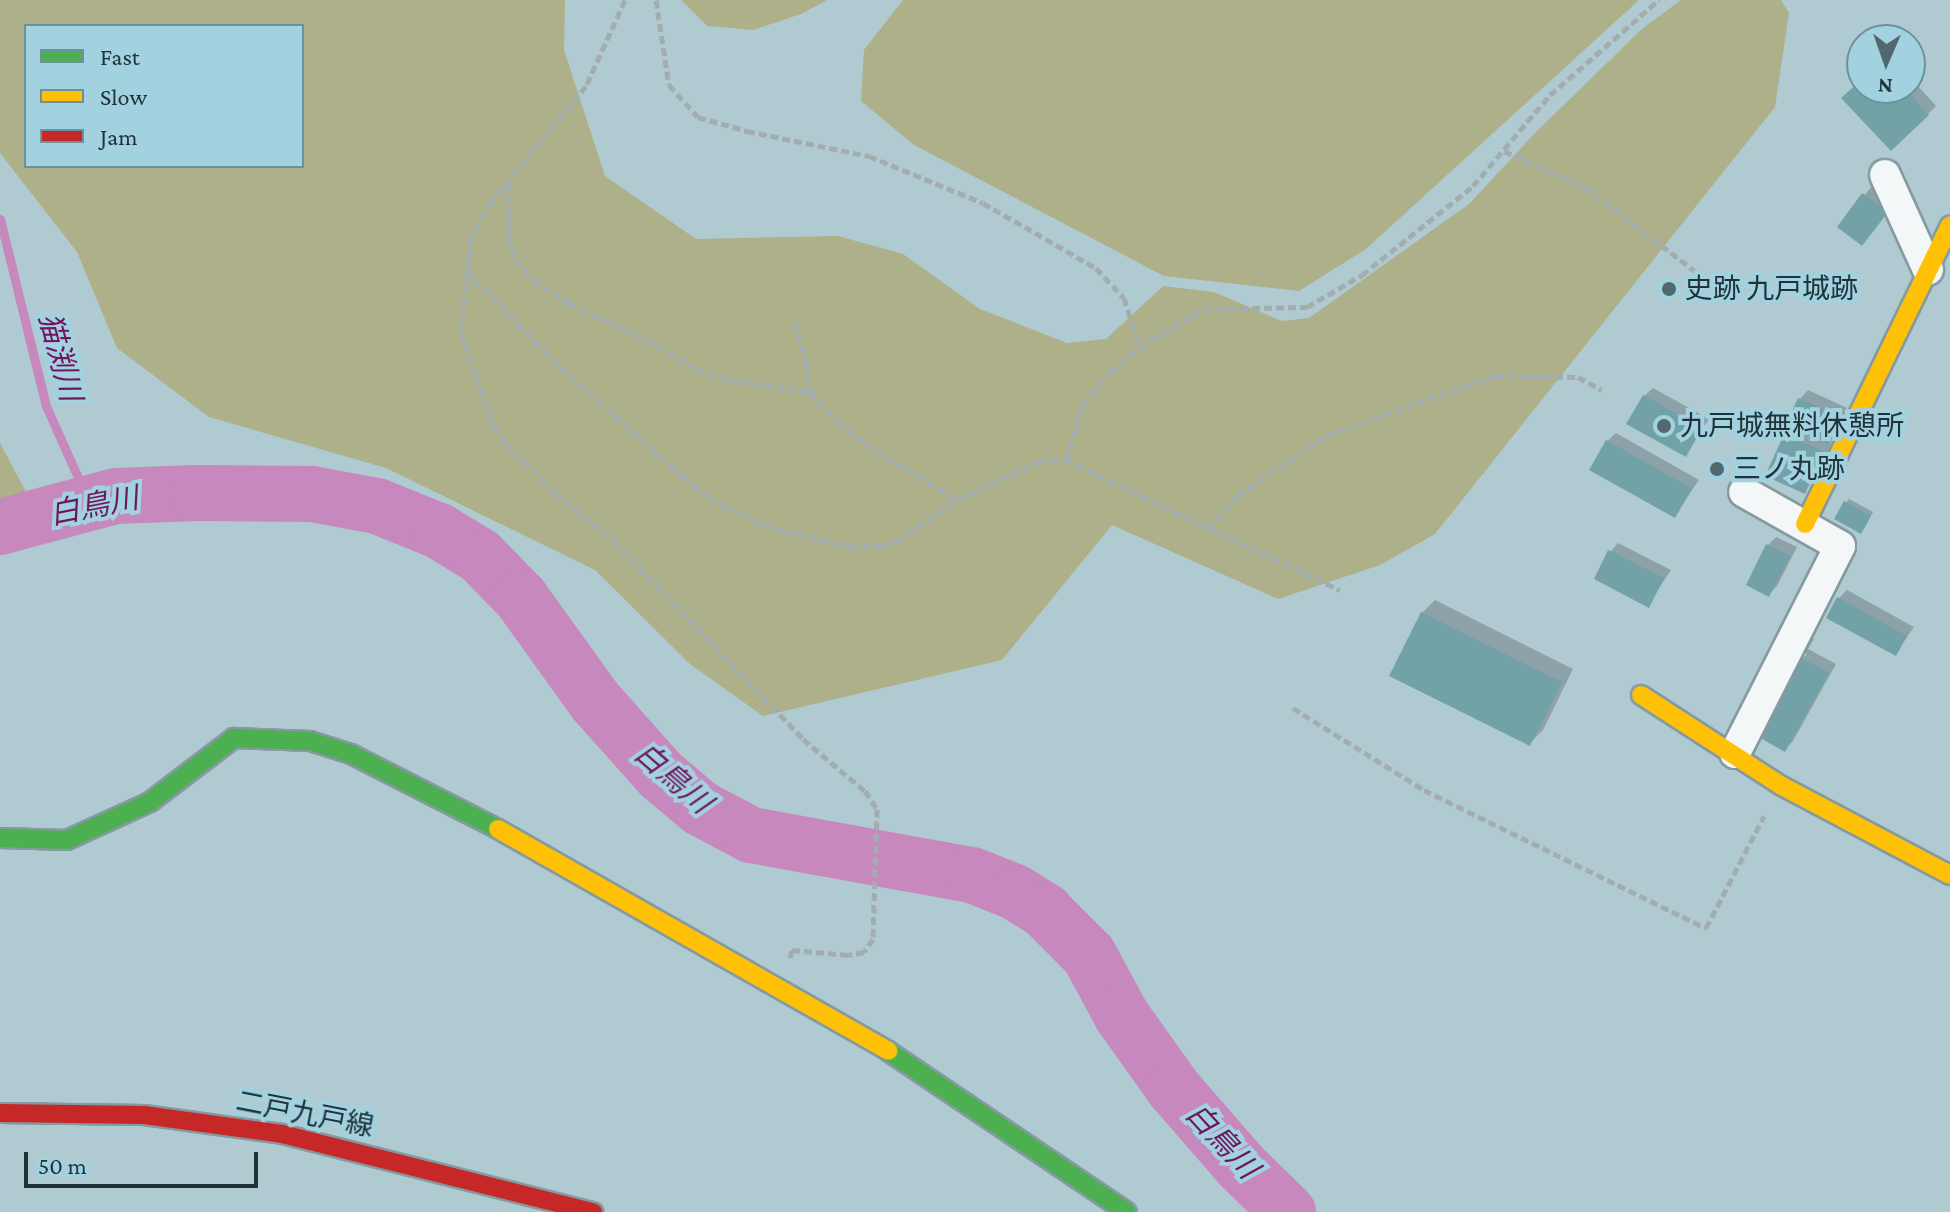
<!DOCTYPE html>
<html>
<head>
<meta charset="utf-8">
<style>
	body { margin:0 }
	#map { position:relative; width:1950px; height:1212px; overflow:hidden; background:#b0cad2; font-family:"Crimson Pro","Noto Sans JP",serif }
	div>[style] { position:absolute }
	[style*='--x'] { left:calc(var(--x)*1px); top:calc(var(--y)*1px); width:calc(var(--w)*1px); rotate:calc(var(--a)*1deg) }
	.green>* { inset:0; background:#adb088 }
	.shadow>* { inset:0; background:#0003 }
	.stream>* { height:9px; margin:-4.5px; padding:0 4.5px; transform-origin:4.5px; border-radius:4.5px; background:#c788be }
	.river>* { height:56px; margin:-28px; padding:0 28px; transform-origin:28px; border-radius:28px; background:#c788be }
	.building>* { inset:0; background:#72a2a7 }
	.path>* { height:5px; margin-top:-2.5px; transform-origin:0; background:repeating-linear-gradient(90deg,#a2adb0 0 8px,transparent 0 12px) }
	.roads { filter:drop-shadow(2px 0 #859aa0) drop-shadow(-2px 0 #859aa0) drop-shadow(0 2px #859aa0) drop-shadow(0 -2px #859aa0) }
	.street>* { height:30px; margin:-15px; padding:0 15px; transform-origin:15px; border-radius:15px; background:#f3f7f8 }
	.fast>* { height:18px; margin:-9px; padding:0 9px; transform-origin:9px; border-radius:9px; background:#4caf50 }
	.slow>* { height:18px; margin:-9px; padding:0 9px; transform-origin:9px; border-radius:9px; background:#ffc107 }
	.jam>* { height:18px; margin:-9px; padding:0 9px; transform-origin:9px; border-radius:9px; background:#c62828 }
	.dots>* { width:22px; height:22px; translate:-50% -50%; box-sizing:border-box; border:4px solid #a2d2e0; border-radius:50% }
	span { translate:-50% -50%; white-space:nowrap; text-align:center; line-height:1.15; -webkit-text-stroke:8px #a2d2e0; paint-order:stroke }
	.poi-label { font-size:28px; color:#203339 }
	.left { translate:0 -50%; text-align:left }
	.street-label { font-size:28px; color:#203339 }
	.water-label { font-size:30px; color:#71155e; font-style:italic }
	.legend { position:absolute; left:24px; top:24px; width:280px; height:144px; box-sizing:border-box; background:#a2d2e0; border:2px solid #6e929d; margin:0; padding:10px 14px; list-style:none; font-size:24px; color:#203339 }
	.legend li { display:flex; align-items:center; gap:16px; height:40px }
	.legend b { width:40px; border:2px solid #6e929d }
	.north { position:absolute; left:1846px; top:24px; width:80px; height:80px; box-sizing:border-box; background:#a2d2e0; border:2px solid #6e929d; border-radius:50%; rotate:182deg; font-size:22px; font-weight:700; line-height:32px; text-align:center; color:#203339 }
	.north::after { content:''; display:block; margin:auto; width:28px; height:36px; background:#52686f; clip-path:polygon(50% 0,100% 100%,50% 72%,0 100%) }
	.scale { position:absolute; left:24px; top:1152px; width:234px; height:36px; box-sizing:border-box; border:4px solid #203339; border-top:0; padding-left:10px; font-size:24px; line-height:28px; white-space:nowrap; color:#203339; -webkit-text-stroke:6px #a2d2e0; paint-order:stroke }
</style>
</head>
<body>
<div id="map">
	<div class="green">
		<i style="clip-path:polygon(evenodd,0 0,565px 0,564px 50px,605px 176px,696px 239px,838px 236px,903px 254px,980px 309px,1067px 343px,1106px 339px,1163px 286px,1214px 292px,1282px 321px,1309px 318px,1469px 204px,1535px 133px,1643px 28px,1681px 0,1781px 0,1789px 13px,1775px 107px,1435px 534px,1380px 565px,1278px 599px,1112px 525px,1002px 660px,763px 716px,690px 664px,595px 570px,386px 468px,209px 417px,117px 348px,77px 252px,0 153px,0 0,26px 26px,302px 26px,302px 166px,26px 166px,26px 26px)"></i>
		<i style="clip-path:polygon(681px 0,827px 0,801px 14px,753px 30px,707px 26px)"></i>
		<i style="clip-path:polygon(903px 0,1639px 0,1366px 249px,1299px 291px,1164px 276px,914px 145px,861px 101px,864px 50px)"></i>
		<i style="clip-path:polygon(0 443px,40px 518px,0 529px)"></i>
	</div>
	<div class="shadow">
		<i style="clip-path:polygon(1910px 77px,1936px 106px,1928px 114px,1844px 98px,1862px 80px,1862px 88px,1910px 88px)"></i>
		<i style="clip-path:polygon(1872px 186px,1895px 203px,1870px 235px,1839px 226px)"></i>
		<i style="clip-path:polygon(1653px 388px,1709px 419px,1685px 455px,1644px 396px)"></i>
		<i style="clip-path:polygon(1808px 390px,1847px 408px,1813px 483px,1786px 435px,1795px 426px,1800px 399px)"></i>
		<i style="clip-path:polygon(1616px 433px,1699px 480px,1674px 516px,1607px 441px)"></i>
		<i style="clip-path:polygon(1849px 499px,1873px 512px,1864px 528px,1846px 503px)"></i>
		<i style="clip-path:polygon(1776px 537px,1797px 547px,1777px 586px,1769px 594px,1768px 545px)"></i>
		<i style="clip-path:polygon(1618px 543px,1671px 570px,1648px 605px,1610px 552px)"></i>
		<i style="clip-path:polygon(1847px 590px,1914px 627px,1895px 654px,1838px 599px)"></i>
		<i style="clip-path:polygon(1435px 600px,1573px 669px,1543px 730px,1530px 743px,1422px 613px)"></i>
		<i style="clip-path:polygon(1806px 635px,1814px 639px,1808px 649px,1836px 664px,1793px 741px,1785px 749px,1802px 659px,1807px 654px,1797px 649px)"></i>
	</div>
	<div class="stream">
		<i style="--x:0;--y:219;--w:193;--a:76.2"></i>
		<i style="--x:46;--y:406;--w:105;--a:65.9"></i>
	</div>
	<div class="river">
		<i style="--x:0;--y:527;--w:120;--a:-15"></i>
		<i style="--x:116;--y:496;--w:81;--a:-2.1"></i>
		<i style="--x:197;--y:493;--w:115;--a:0.5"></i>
		<i style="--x:312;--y:494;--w:66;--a:10.5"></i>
		<i style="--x:377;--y:506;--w:67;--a:22"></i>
		<i style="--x:439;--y:531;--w:48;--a:31.4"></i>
		<i style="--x:480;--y:556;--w:59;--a:45.7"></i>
		<i style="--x:521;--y:598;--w:127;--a:54.3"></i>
		<i style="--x:595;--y:701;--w:99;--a:48.3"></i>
		<i style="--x:661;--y:775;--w:51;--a:40.2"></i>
		<i style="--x:700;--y:808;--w:58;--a:27.9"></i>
		<i style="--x:751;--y:835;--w:225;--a:10.3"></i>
		<i style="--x:972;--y:875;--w:46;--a:21.6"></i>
		<i style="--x:1015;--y:892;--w:36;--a:32"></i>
		<i style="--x:1045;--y:911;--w:62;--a:45"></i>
		<i style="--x:1089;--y:955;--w:69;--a:61.6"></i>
		<i style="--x:1122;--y:1016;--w:90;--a:54.5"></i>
		<i style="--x:1174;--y:1089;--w:102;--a:49"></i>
		<i style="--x:1241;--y:1166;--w:66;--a:44.4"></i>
	</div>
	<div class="building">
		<i style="clip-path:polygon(1862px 79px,1862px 88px,1904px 88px,1929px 115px,1891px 151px,1841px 98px)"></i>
		<i style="clip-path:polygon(1862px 193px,1888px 212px,1862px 246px,1837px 227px)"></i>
		<i style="clip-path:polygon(1643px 395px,1702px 428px,1686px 457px,1626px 424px)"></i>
		<i style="clip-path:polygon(1798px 398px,1840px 417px,1828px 444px,1786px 424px)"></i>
		<i style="clip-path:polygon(1784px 434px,1824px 452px,1805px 494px,1765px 476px)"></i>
		<i style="clip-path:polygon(1606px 440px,1692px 489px,1675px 518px,1589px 470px)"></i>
		<i style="clip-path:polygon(1844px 501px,1871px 516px,1861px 534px,1834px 519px)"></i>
		<i style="clip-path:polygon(1766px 544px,1790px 556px,1769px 597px,1746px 585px)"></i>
		<i style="clip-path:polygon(1608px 550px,1664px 578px,1649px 608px,1594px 579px)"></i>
		<i style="clip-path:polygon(1837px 597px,1907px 636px,1896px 656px,1826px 618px)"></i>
		<i style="clip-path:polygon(1421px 612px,1562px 682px,1530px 746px,1389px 676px)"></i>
		<i style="clip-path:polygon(1801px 658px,1829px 673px,1785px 752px,1757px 736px)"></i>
	</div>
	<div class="path">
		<i style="--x:625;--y:0;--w:94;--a:114.4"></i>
		<i style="--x:586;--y:86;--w:150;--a:129.3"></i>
		<i style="--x:491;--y:202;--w:40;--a:119.7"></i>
		<i style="--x:471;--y:237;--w:97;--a:95.9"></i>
		<i style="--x:461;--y:333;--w:99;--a:70.5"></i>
		<i style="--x:494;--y:426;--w:22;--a:56"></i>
		<i style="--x:506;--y:444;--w:69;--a:45"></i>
		<i style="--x:555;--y:493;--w:76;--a:39.1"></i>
		<i style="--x:614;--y:541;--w:274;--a:46.3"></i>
		<i style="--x:803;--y:739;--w:81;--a:40"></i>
		<i style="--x:865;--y:791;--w:22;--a:56"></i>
		<i style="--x:877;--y:809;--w:130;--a:91.8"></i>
		<i style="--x:873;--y:939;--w:16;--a:125"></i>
		<i style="--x:864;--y:952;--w:16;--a:169"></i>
		<i style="--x:848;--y:955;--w:56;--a:-174.9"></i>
		<i style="--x:792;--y:950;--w:8;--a:104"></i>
		<i style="--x:656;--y:0;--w:86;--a:81.3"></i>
		<i style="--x:669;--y:85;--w:43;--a:47.8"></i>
		<i style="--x:698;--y:117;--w:51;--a:15.9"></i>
		<i style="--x:747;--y:131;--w:125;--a:11.6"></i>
		<i style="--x:869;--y:156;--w:123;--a:22.4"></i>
		<i style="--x:983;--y:203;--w:130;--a:29.9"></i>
		<i style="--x:1096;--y:268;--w:41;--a:47"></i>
		<i style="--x:1124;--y:298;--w:53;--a:72.6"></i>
		<i style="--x:1504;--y:151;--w:89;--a:24"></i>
		<i style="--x:1585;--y:187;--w:150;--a:37.4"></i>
		<i style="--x:508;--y:184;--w:54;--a:88.9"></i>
		<i style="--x:509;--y:238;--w:23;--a:75"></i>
		<i style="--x:515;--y:260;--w:27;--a:48"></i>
		<i style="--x:533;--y:280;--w:44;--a:33"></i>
		<i style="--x:570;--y:304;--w:97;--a:25"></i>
		<i style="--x:658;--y:345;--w:46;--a:32.7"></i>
		<i style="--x:697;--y:370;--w:34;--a:17"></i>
		<i style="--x:729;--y:380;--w:82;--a:8.4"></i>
		<i style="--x:467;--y:271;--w:122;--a:46"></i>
		<i style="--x:552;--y:359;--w:176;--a:41.8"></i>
		<i style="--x:683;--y:476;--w:35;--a:39"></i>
		<i style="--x:710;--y:498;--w:59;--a:27"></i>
		<i style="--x:763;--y:525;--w:91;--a:14"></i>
		<i style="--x:851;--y:547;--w:29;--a:-2"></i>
		<i style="--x:880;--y:546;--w:19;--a:-16"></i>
		<i style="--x:898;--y:541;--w:72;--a:-34.8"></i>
		<i style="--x:794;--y:322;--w:41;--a:72.9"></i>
		<i style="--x:806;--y:361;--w:31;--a:83"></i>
		<i style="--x:810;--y:392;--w:40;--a:48"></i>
		<i style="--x:837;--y:422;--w:49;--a:36.6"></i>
		<i style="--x:876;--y:451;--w:95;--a:31.2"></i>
		<i style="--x:957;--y:500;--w:92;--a:-25.2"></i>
		<i style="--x:1040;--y:461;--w:26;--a:-2"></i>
		<i style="--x:1066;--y:460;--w:59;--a:-73.1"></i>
		<i style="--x:1083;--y:404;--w:43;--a:-49.7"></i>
		<i style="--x:1111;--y:371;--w:52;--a:-38"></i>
		<i style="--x:1152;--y:339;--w:60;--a:-30"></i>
		<i style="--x:1204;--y:309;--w:103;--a:-1.1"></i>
		<i style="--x:1307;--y:307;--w:64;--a:-30.2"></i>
		<i style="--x:1362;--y:275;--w:142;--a:-38.7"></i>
		<i style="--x:1473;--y:186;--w:119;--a:-49.8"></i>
		<i style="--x:1550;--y:95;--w:145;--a:-41.1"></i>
		<i style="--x:1066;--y:460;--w:303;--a:25.4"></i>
		<i style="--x:1208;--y:528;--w:45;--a:-47.7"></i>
		<i style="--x:1238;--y:495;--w:107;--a:-34"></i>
		<i style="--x:1327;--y:435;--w:178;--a:-19.4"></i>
		<i style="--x:1495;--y:376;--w:83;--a:0.7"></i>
		<i style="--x:1578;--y:377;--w:27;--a:28"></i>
		<i style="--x:1293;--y:708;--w:155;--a:32"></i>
		<i style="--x:1424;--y:790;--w:314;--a:26.1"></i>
		<i style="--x:1706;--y:928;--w:126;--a:-62.6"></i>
	</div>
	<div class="roads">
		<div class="street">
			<i style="--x:1885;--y:175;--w:104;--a:65.6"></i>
			<i style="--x:1735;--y:753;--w:232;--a:-63.1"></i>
			<i style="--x:1840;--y:546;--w:110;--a:-150.6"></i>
		</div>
		<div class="fast">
			<i style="--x:0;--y:838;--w:67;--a:1.7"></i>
			<i style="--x:67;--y:840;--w:91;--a:-24.6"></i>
			<i style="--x:150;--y:802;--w:106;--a:-37.3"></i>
			<i style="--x:234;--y:738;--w:76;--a:2.3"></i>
			<i style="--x:310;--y:741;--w:43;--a:17.6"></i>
			<i style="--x:351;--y:754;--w:165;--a:27"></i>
			<i style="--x:888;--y:1051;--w:288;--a:34"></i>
		</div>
		<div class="slow">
			<i style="--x:1805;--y:524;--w:332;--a:-64.1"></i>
			<i style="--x:1641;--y:695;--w:166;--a:32.9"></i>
			<i style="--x:1780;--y:785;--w:192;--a:27.9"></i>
			<i style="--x:498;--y:829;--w:449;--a:29.6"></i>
		</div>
		<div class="jam">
			<i style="--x:0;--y:1113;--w:144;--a:0.8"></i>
			<i style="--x:144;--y:1115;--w:139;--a:7.8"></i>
			<i style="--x:282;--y:1134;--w:321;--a:14.1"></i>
		</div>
	</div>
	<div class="dots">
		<i style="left:1669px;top:289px;background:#52686f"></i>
		<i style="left:1664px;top:426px;background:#52686f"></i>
		<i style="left:1717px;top:469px;background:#52686f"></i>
	</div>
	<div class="poi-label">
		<span class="left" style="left:1685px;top:289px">史跡 九戸城跡</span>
		<span class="left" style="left:1680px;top:426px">九戸城無料休憩所</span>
		<span class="left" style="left:1733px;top:469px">三ノ丸跡</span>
	</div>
	<div class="street-label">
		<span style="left:305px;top:1114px;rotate:11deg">二戸九戸線</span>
	</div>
	<div class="water-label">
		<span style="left:60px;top:357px;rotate:75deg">猫渕川</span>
		<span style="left:94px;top:506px;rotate:-11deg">白鳥川</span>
		<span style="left:673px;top:778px;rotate:41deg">白鳥川</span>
		<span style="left:1222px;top:1141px;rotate:47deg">白鳥川</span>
	</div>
	<ul class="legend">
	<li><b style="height:10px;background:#4caf50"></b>Fast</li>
	<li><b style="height:10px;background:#ffc107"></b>Slow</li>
	<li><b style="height:10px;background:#c62828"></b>Jam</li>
	</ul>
	<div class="north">N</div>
	<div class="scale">50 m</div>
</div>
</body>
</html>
